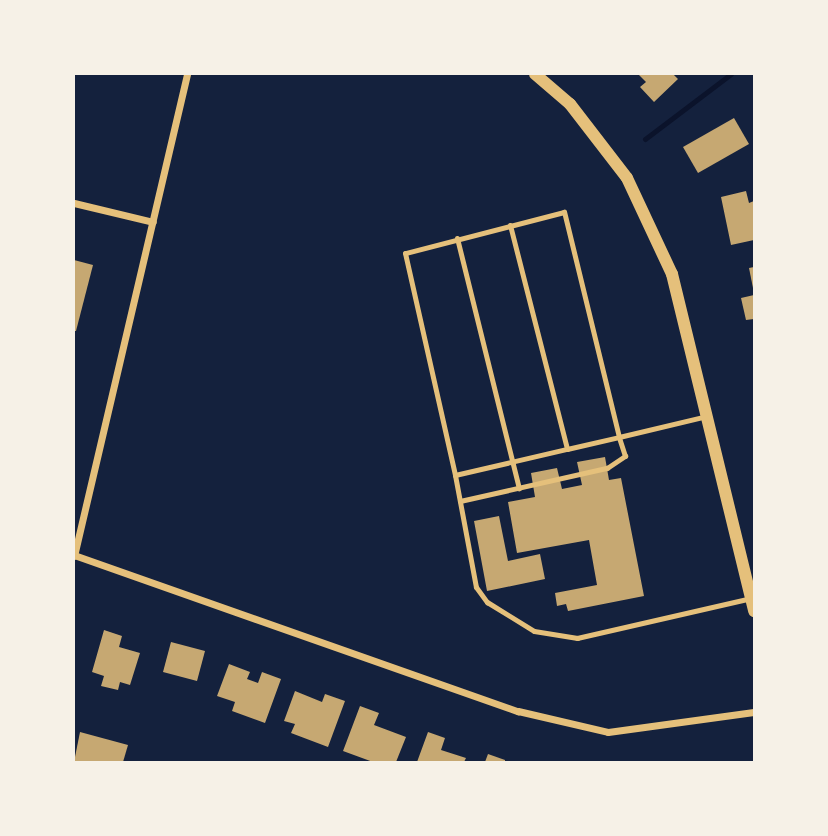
<!DOCTYPE html>
<html>
<head>
<meta charset="utf-8">
<style>
	body { margin:0 }
	#map { position:relative; width:828px; height:836px; overflow:hidden; background:#14213d; font-family:"Varela Round",sans-serif }
	div>[style] { position:absolute }
	[style*='--x'] { left:calc(var(--x)*1px); top:calc(var(--y)*1px); width:calc(var(--w)*1px); rotate:calc(var(--a)*1deg) }
	.stream>* { height:5px; margin:-2.5px; padding:0 2.5px; transform-origin:2.5px; border-radius:2.5px; background:#0b132b }
	.building>* { inset:0; background:#c6a872 }
	.service>* { height:5px; margin:-2.5px; padding:0 2.5px; transform-origin:2.5px; border-radius:2.5px; background:#e5c07b }
	.minor>* { height:7px; margin:-3.5px; padding:0 3.5px; transform-origin:3.5px; border-radius:3.5px; background:#e5c07b }
	.tertiary>* { height:12px; margin:-6px; padding:0 6px; transform-origin:6px; border-radius:6px; background:#e5c07b }
	span { translate:-50% -50%; white-space:nowrap; text-align:center; line-height:1.15; -webkit-text-stroke:7px #f6f1e7; paint-order:stroke }
	.frame { position:absolute; inset:0; border:75px solid #f6f1e7; pointer-events:none }
</style>
</head>
<body>
<div id="map">
	<div class="stream">
		<i style="--x:645;--y:139;--w:108;--a:-37.1"></i>
	</div>
	<div class="building">
		<i style="clip-path:polygon(638px 74px,673px 74px,678px 79px,654px 102px,640px 87px,646px 82px)"></i>
		<i style="clip-path:polygon(734px 118px,749px 144px,698px 173px,683px 147px)"></i>
		<i style="clip-path:polygon(746px 191px,749px 203px,754px 201px,754px 240px,731px 245px,721px 197px)"></i>
		<i style="clip-path:polygon(74px 260px,93px 265px,76px 331px,74px 331px)"></i>
		<i style="clip-path:polygon(754px 267px,754px 288px,753px 288px,749px 268px)"></i>
		<i style="clip-path:polygon(754px 295px,754px 319px,746px 320px,741px 298px)"></i>
		<i style="clip-path:polygon(605px 457px,609px 480px,621px 478px,644px 596px,568px 611px,566px 604px,557px 606px,555px 593px,597px 585px,589px 540px,517px 553px,508px 502px,535px 497px,531px 473px,557px 468px,562px 489px,582px 485px,577px 462px)"></i>
		<i style="clip-path:polygon(499px 516px,508px 561px,540px 554px,545px 579px,487px 591px,474px 521px)"></i>
		<i style="clip-path:polygon(104px 630px,122px 636px,119px 647px,140px 653px,130px 685px,120px 682px,118px 690px,101px 686px,104px 676px,92px 672px)"></i>
		<i style="clip-path:polygon(171px 642px,205px 651px,197px 681px,163px 672px)"></i>
		<i style="clip-path:polygon(229px 664px,250px 672px,247px 679px,258px 683px,262px 672px,281px 679px,265px 723px,232px 711px,235px 702px,217px 696px)"></i>
		<i style="clip-path:polygon(295px 691px,322px 702px,325px 694px,345px 701px,328px 747px,291px 733px,295px 724px,284px 721px)"></i>
		<i style="clip-path:polygon(360px 706px,379px 713px,374px 725px,406px 737px,396px 762px,373px 762px,343px 751px)"></i>
		<i style="clip-path:polygon(80px 732px,128px 745px,123px 762px,74px 762px)"></i>
		<i style="clip-path:polygon(428px 732px,445px 738px,441px 750px,466px 758px,464px 762px,417px 762px)"></i>
		<i style="clip-path:polygon(488px 754px,505px 760px,505px 762px,485px 762px)"></i>
	</div>
	<div class="service">
		<i style="--x:510;--y:225;--w:231;--a:75.7"></i>
		<i style="--x:457;--y:238;--w:258;--a:76.1"></i>
		<i style="--x:455;--y:475;--w:114;--a:79.4"></i>
		<i style="--x:476;--y:587;--w:19;--a:54"></i>
		<i style="--x:487;--y:602;--w:55;--a:31.7"></i>
		<i style="--x:534;--y:631;--w:44;--a:9.2"></i>
		<i style="--x:577;--y:638;--w:179;--a:-12.9"></i>
		<i style="--x:460;--y:501;--w:151;--a:-12.7"></i>
		<i style="--x:607;--y:468;--w:22;--a:-34"></i>
		<i style="--x:625;--y:456;--w:20;--a:-108"></i>
		<i style="--x:619;--y:437;--w:232;--a:-103.7"></i>
		<i style="--x:564;--y:212;--w:164;--a:165.5"></i>
		<i style="--x:405;--y:253;--w:228;--a:77.3"></i>
		<i style="--x:455;--y:475;--w:115;--a:-13.1"></i>
		<i style="--x:567;--y:449;--w:53;--a:-13"></i>
		<i style="--x:619;--y:437;--w:90;--a:-13.4"></i>
	</div>
	<div class="minor">
		<i style="--x:74;--y:203;--w:81;--a:13.5"></i>
		<i style="--x:74;--y:555;--w:471;--a:19.4"></i>
		<i style="--x:518;--y:711;--w:92;--a:13.1"></i>
		<i style="--x:608;--y:732;--w:147;--a:-7.8"></i>
		<i style="--x:74;--y:556;--w:495;--a:-76.8"></i>
	</div>
	<div class="tertiary">
		<i style="--x:535;--y:74;--w:46;--a:40.6"></i>
		<i style="--x:570;--y:104;--w:93;--a:52.4"></i>
		<i style="--x:627;--y:178;--w:106;--a:64.9"></i>
		<i style="--x:672;--y:274;--w:347;--a:76.3"></i>
	</div>
	<div class="frame"></div>
</div>
</body>
</html>
